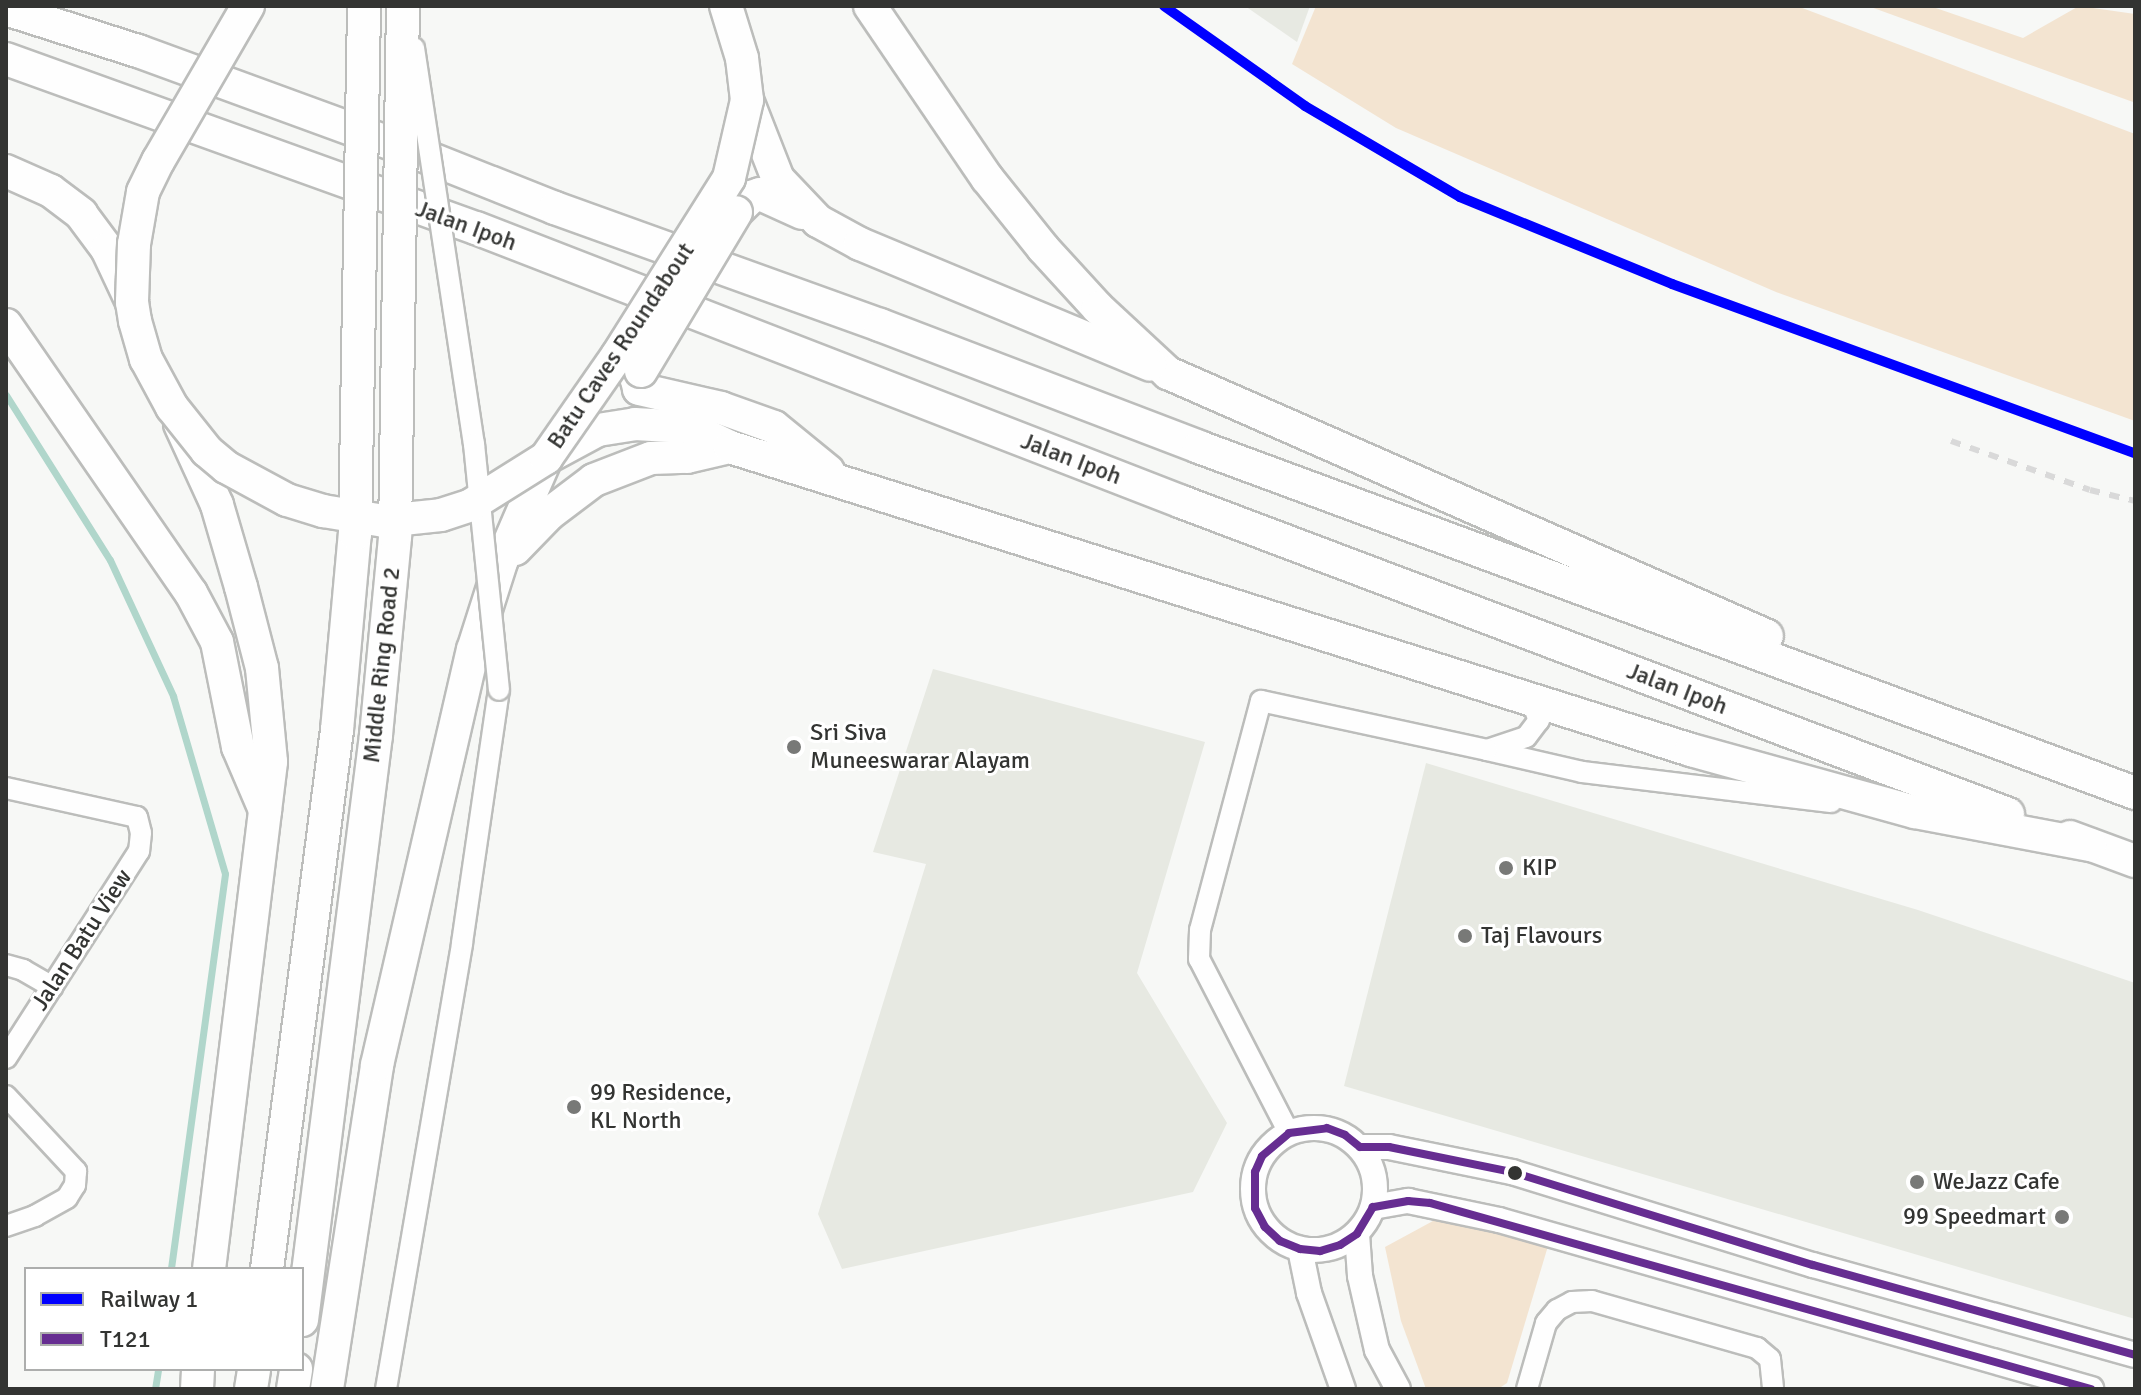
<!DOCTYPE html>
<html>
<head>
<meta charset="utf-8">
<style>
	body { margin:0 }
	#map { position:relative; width:2141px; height:1395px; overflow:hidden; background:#f7f8f6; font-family:Signika,sans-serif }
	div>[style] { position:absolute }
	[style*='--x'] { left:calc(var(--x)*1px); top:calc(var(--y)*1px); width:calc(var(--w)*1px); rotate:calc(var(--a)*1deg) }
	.built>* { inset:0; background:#e7e9e2 }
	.green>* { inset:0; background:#f3e4d1 }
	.stream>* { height:7px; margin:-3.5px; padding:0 3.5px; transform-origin:3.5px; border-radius:3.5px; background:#b0d6cb }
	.roads { filter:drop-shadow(2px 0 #bcbdbb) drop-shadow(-2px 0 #bcbdbb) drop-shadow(0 2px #bcbdbb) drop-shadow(0 -2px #bcbdbb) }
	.minor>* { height:20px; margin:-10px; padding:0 10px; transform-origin:10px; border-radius:10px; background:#fefefe }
	.tertiary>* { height:24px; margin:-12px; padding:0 12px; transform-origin:12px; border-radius:12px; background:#fefefe }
	.tertiary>.ring { margin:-12px; padding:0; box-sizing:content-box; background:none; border:24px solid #fefefe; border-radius:50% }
	.trunk>* { height:32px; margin:-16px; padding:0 16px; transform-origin:16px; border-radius:16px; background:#fefefe }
	.rail>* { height:6px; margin-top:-3px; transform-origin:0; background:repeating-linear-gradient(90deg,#d9d9d9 0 10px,transparent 0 20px) }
	.bridges { filter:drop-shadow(2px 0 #bcbdbb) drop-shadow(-2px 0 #bcbdbb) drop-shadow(0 2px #bcbdbb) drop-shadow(0 -2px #bcbdbb) }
	.minor-bridge>* { height:20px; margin:-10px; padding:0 10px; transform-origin:10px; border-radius:10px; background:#fefefe }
	.trunk-bridge>* { height:32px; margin:-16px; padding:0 16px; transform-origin:16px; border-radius:16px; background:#fefefe }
	.bus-1>* { height:8px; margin:-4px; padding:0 4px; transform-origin:4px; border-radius:4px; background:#662d91 }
	.rail-1>* { height:10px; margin:-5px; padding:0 5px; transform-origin:5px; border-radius:5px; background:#00f }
	.dots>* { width:22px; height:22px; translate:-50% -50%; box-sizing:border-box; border:4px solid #fff; border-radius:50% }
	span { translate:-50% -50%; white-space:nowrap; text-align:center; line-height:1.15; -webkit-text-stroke:6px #fff; paint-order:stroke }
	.street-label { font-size:24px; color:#333432 }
	.poi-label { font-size:24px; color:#333432 }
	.left { translate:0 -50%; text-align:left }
	.right { translate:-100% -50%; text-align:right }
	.frame { position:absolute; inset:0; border:8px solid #333432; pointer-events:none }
	.legend { position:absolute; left:24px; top:1267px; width:280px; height:104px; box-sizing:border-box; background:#fff; border:2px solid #adaead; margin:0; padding:10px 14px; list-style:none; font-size:24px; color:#333432 }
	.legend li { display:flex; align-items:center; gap:16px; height:40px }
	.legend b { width:40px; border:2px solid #adaead }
</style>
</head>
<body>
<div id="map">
	<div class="built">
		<i style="clip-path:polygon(1245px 6px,1310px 6px,1297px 42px)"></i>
		<i style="clip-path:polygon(933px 669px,1205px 742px,1137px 973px,1227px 1123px,1193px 1192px,842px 1269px,818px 1214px,926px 864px,873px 852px)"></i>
		<i style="clip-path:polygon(1426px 763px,1918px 910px,2135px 983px,2135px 1319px,1344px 1086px)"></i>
	</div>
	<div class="green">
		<i style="clip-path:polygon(1316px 6px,1797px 6px,2135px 134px,2135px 421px,1776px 292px,1396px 128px,1292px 64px)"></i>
		<i style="clip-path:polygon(1868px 6px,1930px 6px,2023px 38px,2079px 6px,2135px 14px,2133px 102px)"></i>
		<i style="clip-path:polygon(1444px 1215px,1548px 1246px,1507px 1383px,1498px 1389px,1426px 1389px,1401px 1321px,1385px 1247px)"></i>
	</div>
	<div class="stream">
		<i style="--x:6;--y:395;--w:195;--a:57.8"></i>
		<i style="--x:110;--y:560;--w:150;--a:65.1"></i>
		<i style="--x:173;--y:696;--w:185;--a:73.7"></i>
		<i style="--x:225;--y:874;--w:399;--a:97.8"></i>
		<i style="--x:155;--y:1389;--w:20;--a:-81"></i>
	</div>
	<div class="roads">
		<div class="minor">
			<i style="--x:1530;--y:697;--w:25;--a:69"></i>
			<i style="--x:1539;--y:720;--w:21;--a:127"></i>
			<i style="--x:1526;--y:737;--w:41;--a:161.6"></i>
			<i style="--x:1487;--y:750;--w:98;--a:13"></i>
			<i style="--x:1582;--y:772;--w:251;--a:6.9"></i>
			<i style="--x:6;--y:788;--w:134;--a:12.5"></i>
			<i style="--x:137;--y:817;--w:16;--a:76"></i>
			<i style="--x:141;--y:833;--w:18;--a:96"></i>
			<i style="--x:139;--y:851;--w:246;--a:122.7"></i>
			<i style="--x:6;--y:965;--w:18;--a:16"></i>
			<i style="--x:23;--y:970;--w:34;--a:30"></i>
			<i style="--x:6;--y:1096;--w:103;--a:47"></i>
			<i style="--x:76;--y:1171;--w:14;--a:94"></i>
			<i style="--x:75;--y:1185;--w:15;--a:122"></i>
			<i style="--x:67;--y:1198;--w:37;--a:151"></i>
			<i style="--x:35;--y:1216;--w:31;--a:161"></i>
			<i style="--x:1289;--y:1133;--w:196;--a:-117.3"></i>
			<i style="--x:1199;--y:959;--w:29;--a:-88"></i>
			<i style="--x:1200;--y:930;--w:237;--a:-75.1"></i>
			<i style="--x:1261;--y:701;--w:231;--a:12.2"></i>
			<i style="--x:386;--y:1389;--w:452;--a:-80.3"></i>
			<i style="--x:462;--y:943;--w:256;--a:-81.7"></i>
			<i style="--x:1527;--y:1389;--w:69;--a:-73.9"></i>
			<i style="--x:1546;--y:1323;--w:17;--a:-50"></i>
			<i style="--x:1557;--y:1310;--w:17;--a:-28"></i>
			<i style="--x:1572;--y:1302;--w:20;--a:-3"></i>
			<i style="--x:1592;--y:1301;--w:172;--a:15.9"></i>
			<i style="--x:1757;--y:1348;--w:17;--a:40"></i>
			<i style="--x:1770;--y:1359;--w:30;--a:84"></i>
		</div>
		<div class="tertiary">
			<i class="ring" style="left:1253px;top:1128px;width:98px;height:98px"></i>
			<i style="--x:1360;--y:1147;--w:29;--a:0"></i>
			<i style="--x:1389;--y:1147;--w:126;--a:11.5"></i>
			<i style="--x:1512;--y:1172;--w:315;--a:17.2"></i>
			<i style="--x:1813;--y:1265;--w:334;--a:15.6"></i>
			<i style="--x:1373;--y:1207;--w:36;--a:-10"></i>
			<i style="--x:1408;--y:1201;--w:93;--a:11.8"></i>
			<i style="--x:1499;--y:1220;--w:616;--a:15.93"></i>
			<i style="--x:1357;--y:1234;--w:42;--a:85.9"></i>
			<i style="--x:1360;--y:1276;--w:76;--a:77.1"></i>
			<i style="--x:1377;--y:1350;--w:44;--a:61.7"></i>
			<i style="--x:1300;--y:1249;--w:45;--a:78.4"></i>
			<i style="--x:1309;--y:1293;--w:102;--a:70.5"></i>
		</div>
		<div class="trunk">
			<i style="--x:870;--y:6;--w:208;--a:55.8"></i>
			<i style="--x:987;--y:178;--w:90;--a:51.3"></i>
			<i style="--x:1043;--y:248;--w:81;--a:47.5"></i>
			<i style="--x:1098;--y:308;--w:96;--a:42.9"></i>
			<i style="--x:1168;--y:373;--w:654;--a:23.7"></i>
			<i style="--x:6;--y:9;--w:139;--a:17.7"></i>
			<i style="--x:138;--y:51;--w:294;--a:20.1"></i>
			<i style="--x:414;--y:152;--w:152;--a:21.7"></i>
			<i style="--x:555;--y:208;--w:345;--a:19.8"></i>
			<i style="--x:880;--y:325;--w:342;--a:20.9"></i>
			<i style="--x:1199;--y:447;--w:998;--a:20.29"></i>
			<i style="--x:6;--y:59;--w:499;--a:19.8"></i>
			<i style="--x:476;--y:228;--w:757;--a:21.21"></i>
			<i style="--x:1182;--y:502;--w:883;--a:20.69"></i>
			<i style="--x:747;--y:100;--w:85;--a:68.6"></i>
			<i style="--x:778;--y:179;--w:58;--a:46.4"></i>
			<i style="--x:818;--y:221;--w:48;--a:28.7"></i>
			<i style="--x:860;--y:244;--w:314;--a:22.6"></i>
			<i style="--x:6;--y:171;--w:49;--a:24"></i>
			<i style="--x:51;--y:191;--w:38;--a:37"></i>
			<i style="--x:81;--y:214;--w:44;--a:53.4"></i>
			<i style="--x:107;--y:249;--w:59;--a:64.7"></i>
			<i style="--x:736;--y:212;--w:21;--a:-45"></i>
			<i style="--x:751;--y:197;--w:9;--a:-18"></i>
			<i style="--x:760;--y:194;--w:46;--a:24.3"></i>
			<i style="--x:6;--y:325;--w:326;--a:55.4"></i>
			<i style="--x:191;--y:593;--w:55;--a:62"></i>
			<i style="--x:217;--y:642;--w:107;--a:78.7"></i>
			<i style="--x:238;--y:747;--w:69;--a:66.8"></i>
			<i style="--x:641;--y:371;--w:10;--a:114"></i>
			<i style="--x:637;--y:380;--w:9;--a:77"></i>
			<i style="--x:639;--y:389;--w:84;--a:13"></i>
			<i style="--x:721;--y:408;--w:56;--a:19.7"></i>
			<i style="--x:774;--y:427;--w:70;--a:39.2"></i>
			<i style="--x:180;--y:424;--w:89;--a:65.4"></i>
			<i style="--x:217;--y:505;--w:85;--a:73.7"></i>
			<i style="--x:241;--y:587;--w:84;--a:75.5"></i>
			<i style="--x:262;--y:668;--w:94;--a:84.5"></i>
			<i style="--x:271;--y:762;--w:511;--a:96.97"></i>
			<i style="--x:515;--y:549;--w:49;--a:-45.8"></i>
			<i style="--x:549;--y:514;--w:56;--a:-37.1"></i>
			<i style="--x:594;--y:480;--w:61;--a:-21.1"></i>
			<i style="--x:651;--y:458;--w:36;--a:-2"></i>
			<i style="--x:687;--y:457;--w:44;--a:-13.1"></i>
			<i style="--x:2070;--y:837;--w:69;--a:20.3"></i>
			<i style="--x:197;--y:1389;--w:20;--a:-87"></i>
			<i style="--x:251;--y:1389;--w:20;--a:-81"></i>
			<i style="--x:293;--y:1389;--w:20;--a:-81"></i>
			<i style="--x:327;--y:1389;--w:328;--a:-81.2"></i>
			<i style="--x:377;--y:1065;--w:426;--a:-77"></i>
			<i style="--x:473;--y:650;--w:92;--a:-72.3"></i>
			<i style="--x:501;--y:562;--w:113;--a:-66.6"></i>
			<i style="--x:546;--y:458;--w:59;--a:-28.3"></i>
			<i style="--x:598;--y:430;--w:37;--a:-9"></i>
			<i style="--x:635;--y:424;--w:53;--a:3.2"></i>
			<i style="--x:688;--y:427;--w:47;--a:25.5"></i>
			<i style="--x:730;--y:447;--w:1008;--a:17.5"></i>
			<i style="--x:1691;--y:750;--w:232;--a:15.5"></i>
			<i style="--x:1915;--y:812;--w:178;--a:10.7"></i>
		</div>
	</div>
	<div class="rail">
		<i style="--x:1951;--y:441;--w:147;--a:19.4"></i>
		<i style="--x:2090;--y:490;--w:46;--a:13.7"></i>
	</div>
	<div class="bridges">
		<div class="minor-bridge">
			<i style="--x:414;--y:48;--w:401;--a:81.4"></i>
			<i style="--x:474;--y:444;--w:247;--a:84.2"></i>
		</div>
		<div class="trunk-bridge">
			<i style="--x:248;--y:6;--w:179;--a:120.1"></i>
			<i style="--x:158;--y:161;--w:34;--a:116"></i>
			<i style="--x:143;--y:192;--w:53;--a:99.8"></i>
			<i style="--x:134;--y:244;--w:58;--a:92"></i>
			<i style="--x:132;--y:302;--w:19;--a:81"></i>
			<i style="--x:135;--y:321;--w:40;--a:74"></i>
			<i style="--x:146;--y:359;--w:55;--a:61.6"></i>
			<i style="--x:172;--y:407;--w:56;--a:51.5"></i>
			<i style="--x:207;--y:451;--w:25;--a:40"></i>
			<i style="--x:226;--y:467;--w:69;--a:28.4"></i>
			<i style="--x:287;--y:500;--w:38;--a:17"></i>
			<i style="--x:323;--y:511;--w:62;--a:9.3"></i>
			<i style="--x:384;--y:521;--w:57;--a:-6"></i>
			<i style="--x:441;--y:515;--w:32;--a:-18"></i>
			<i style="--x:471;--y:505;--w:89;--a:-32.1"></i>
			<i style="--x:546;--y:458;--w:124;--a:-55.2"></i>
			<i style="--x:617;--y:356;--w:210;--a:-57.8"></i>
			<i style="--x:729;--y:178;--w:80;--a:-77"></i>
			<i style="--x:747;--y:100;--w:42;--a:-96.8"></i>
			<i style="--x:742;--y:58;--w:54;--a:-107.1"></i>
			<i style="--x:641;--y:371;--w:185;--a:-59.1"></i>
			<i style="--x:267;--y:1269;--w:544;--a:-82.6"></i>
			<i style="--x:337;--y:730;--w:197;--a:-84.8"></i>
			<i style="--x:355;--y:534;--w:528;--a:-89.02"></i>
			<i style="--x:302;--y:1320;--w:590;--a:-82.79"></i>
			<i style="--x:376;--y:735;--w:200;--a:-84.5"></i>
			<i style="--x:395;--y:536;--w:530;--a:-89.14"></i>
		</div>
	</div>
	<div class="bus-1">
		<i style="--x:2091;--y:1389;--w:687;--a:-164.28"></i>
		<i style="--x:1430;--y:1203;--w:22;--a:-175"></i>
		<i style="--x:1408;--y:1201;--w:36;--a:170"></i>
		<i style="--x:1373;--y:1207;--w:31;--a:121"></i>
		<i style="--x:1357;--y:1234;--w:20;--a:147"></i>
		<i style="--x:1340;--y:1245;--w:21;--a:163"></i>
		<i style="--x:1320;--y:1251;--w:20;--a:-174"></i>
		<i style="--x:1300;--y:1249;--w:22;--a:-158"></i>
		<i style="--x:1280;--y:1241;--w:21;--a:-137"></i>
		<i style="--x:1265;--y:1227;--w:21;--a:-118"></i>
		<i style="--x:1255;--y:1208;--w:36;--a:-90"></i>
		<i style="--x:1255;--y:1172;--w:17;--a:-66"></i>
		<i style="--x:1262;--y:1156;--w:35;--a:-40"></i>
		<i style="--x:1289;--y:1133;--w:38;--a:-7"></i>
		<i style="--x:1327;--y:1128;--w:19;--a:21"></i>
		<i style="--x:1345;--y:1135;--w:19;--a:39"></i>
		<i style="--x:1360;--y:1147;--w:29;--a:0"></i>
		<i style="--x:1389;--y:1147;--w:126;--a:11.5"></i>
		<i style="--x:1512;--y:1172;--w:315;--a:17.2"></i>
		<i style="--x:1813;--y:1265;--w:334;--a:15.6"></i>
	</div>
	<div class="rail-1">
		<i style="--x:1164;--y:6;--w:173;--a:35.3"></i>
		<i style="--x:1305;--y:106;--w:180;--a:30.4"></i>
		<i style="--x:1460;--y:197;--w:229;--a:22.3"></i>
		<i style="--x:1672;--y:284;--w:493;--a:20.1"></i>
	</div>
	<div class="dots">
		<i style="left:794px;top:747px;background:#787977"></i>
		<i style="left:1506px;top:868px;background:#787977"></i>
		<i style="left:1465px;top:936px;background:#787977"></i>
		<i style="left:574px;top:1107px;background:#787977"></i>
		<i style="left:1515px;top:1173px;background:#333432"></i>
		<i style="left:1917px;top:1182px;background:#787977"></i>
		<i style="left:2062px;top:1217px;background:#787977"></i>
	</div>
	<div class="street-label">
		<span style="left:466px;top:226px;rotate:20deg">Jalan Ipoh</span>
		<span style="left:621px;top:346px;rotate:-56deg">Batu Caves Roundabout</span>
		<span style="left:1071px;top:459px;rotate:21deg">Jalan Ipoh</span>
		<span style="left:382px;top:665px;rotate:-84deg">Middle Ring Road 2</span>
		<span style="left:1677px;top:689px;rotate:21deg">Jalan Ipoh</span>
		<span style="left:82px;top:940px;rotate:-57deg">Jalan Batu View</span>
	</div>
	<div class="poi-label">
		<span class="left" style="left:810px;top:747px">Sri Siva<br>Muneeswarar Alayam</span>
		<span class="left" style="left:1522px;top:868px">KIP</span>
		<span class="left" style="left:1481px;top:936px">Taj Flavours</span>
		<span class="left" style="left:590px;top:1107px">99 Residence,<br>KL North</span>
		<span class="left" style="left:1933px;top:1182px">WeJazz Cafe</span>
		<span class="right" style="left:2046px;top:1217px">99 Speedmart</span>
	</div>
	<div class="frame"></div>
	<ul class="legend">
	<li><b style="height:10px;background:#00f"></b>Railway 1</li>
	<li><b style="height:10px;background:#662d91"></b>T121</li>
	</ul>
</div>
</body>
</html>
